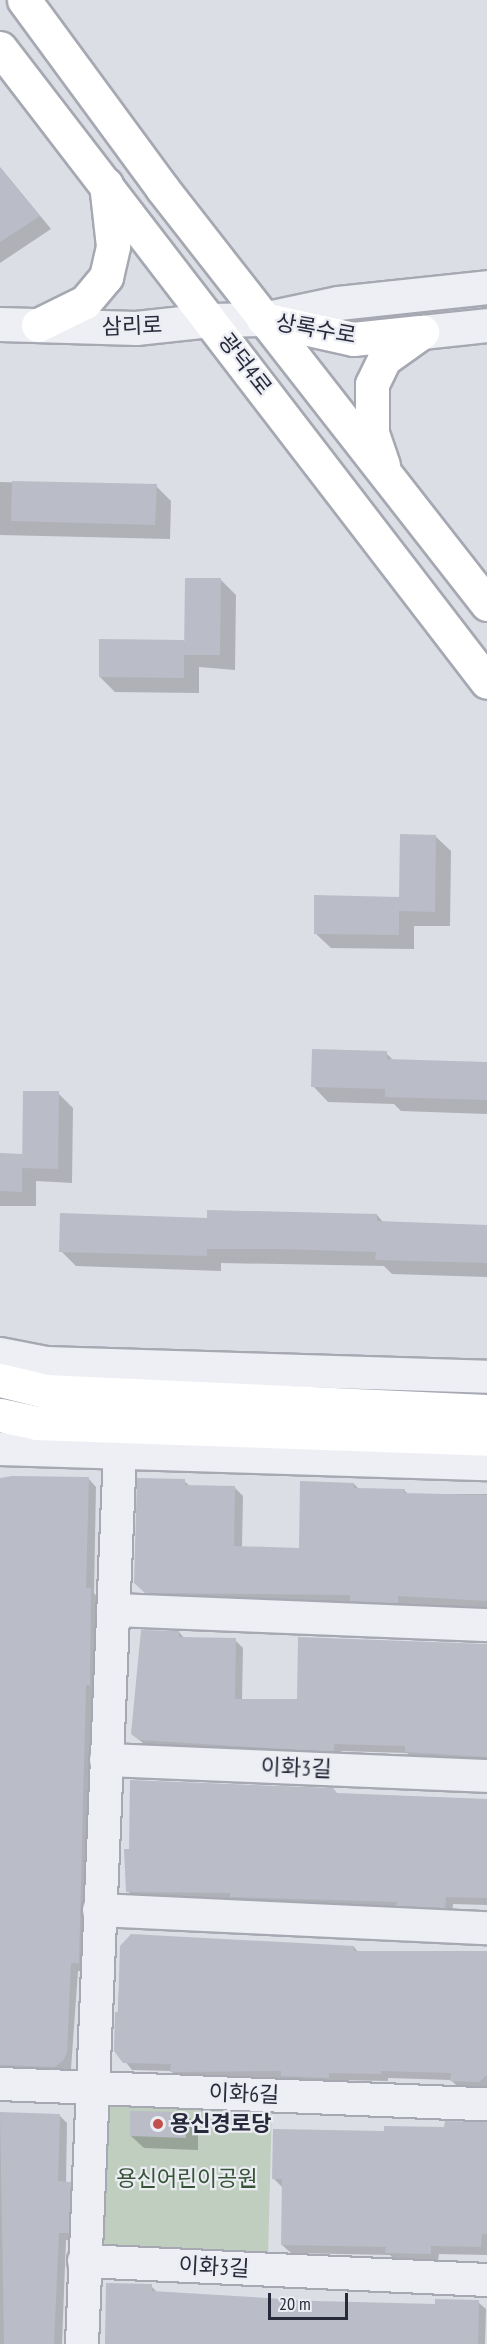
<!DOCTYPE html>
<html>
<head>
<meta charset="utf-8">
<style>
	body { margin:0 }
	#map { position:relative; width:487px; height:2344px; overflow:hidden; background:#dcdee5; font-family:"PT Sans Narrow","Noto Sans KR",sans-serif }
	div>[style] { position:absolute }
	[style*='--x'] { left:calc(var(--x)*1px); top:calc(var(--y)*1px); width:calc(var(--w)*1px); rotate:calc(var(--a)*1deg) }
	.green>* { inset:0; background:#bfcebe }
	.shadow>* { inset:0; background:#0003 }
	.building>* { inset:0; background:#babcc7 }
	.roads { filter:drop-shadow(2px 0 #a6a8b2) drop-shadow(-2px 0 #a6a8b2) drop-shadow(0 2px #a6a8b2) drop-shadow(0 -2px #a6a8b2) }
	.minor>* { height:32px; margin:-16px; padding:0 16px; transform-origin:16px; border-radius:16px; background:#eeeff4 }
	.tertiary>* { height:33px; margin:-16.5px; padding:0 16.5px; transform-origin:16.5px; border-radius:16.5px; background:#eeeff4 }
	.secondary>* { height:33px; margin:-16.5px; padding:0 16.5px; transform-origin:16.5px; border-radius:16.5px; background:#fff }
	.dots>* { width:16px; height:16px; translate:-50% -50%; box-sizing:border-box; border:3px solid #ebedf3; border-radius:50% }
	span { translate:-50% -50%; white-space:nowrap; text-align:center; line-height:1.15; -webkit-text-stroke:4.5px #ebedf3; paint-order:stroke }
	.street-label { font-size:22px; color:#272a3a }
	.poi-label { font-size:22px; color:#272a3a; font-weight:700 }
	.left { translate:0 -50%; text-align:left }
	.park-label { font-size:22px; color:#365436 }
	.scale { position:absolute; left:268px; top:2293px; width:80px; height:27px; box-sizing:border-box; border:3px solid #272a3a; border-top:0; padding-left:8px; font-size:18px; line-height:21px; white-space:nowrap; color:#272a3a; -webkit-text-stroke:4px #ebedf3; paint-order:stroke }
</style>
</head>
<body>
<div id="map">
	<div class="green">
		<i style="clip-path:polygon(116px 2102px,272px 2105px,268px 2255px,113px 2252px,103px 2242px,106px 2111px)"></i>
	</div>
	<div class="shadow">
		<i style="clip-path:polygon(0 167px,51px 229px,0 263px)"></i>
		<i style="clip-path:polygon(0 482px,156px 486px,171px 501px,170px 539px,0 535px)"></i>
		<i style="clip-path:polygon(221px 580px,236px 595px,235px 670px,199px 667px,199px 693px,115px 692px,100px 677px,184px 642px,186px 644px)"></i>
		<i style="clip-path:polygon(435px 836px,451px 851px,450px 926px,414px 926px,414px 949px,331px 948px,315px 933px,401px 898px)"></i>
		<i style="clip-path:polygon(386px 1053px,394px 1061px,487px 1064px,487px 1114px,401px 1111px,394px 1104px,328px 1102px,313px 1086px)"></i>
		<i style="clip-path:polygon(58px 1093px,73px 1108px,72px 1183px,36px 1181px,36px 1206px,0 1206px,0 1155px,23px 1158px)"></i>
		<i style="clip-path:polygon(377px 1215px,384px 1223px,487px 1226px,487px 1277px,392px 1274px,384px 1266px,221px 1263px,221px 1271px,76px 1266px,61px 1251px,209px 1220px)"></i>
		<i style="clip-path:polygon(88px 1478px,96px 1487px,94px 1593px,98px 1598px,98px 1693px,93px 1693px,86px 1971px,78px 1971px,71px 2069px,63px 2074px,0 2072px,0 1479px)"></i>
		<i style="clip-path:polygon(184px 1481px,190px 1486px,235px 1488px,243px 1496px,242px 1548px,300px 1549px,354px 1484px,359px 1489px,404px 1490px,408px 1494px,487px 1494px,487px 1608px,406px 1604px,406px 1611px,360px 1609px,353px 1603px,155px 1601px,136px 1582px)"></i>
		<i style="clip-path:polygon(179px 1632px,185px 1639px,235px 1640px,243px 1648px,242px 1700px,298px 1700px,487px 1646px,487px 1764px,414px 1759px,407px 1753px,341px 1751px,341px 1759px,148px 1747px,132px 1734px)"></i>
		<i style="clip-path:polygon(338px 1795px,487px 1800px,487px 1905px,453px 1904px,452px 1915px,239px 1904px,235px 1900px,135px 1899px,128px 1891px)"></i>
		<i style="clip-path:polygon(131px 1935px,354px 1947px,359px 1953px,487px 1952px,487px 2089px,459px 2088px,451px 2080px,388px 2078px,388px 2081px,336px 2080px,336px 2084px,227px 2076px,227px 2081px,179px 2079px,171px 2071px,132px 2070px,116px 2050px,121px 1947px)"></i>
		<i style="clip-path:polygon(0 2114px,59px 2115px,67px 2123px,66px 2183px,78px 2191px,76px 2240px,66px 2240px,62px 2344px,0 2344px)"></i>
		<i style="clip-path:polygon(186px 2114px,198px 2127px,198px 2150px,144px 2148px,131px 2136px)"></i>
		<i style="clip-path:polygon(487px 2124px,487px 2255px,439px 2254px,438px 2261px,395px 2260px,390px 2255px,291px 2253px,282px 2245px,282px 2187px,274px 2179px,386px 2132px)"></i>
		<i style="clip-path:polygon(108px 2285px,151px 2286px,158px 2293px,316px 2302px,437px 2306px,478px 2302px,486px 2309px,485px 2344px,105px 2344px)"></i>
	</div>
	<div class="building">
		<i style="clip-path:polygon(0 168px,40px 216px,0 242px)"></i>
		<i style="clip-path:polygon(12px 481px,157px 484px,155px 525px,11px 521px)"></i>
		<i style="clip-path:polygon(185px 578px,221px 578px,220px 655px,184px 655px)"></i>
		<i style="clip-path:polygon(99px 639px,184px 640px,184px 678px,99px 677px)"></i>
		<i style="clip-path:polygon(400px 834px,436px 835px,435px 912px,399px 911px,399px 935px,314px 934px,314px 895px,399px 897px)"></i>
		<i style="clip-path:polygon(312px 1049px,387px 1051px,387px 1059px,487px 1062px,487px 1100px,385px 1097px,385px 1089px,311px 1087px)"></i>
		<i style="clip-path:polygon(23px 1091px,59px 1091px,58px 1169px,22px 1168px)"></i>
		<i style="clip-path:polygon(0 1153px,22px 1154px,22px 1192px,0 1191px)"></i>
		<i style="clip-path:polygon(207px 1210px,377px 1214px,377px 1221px,487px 1225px,487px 1263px,375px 1260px,376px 1252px,280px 1249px,207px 1249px,207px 1256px,59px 1252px,60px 1213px,207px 1218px)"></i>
		<i style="clip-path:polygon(12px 1476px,89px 1477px,86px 1588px,91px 1588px,90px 1685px,86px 1685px,79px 1963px,71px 1963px,67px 2053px,63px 2061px,54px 2067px,0 2065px,0 1478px)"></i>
		<i style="clip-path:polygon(137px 1478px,185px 1479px,185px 1485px,235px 1486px,234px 1546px,299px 1548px,300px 1481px,354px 1483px,354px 1488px,405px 1489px,404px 1493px,487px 1495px,487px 1601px,398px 1596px,398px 1603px,350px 1601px,350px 1595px,145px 1593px,134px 1583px)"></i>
		<i style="clip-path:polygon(141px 1630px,179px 1631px,179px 1637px,236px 1638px,235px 1699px,297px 1699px,298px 1637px,487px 1644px,487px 1757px,405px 1752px,405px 1746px,334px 1744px,334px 1752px,139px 1740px,131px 1734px)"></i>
		<i style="clip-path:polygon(130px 1780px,333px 1788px,337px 1793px,487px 1799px,487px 1898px,446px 1897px,445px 1908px,396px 1906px,397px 1902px,230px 1897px,230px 1893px,126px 1892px,124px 1849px,129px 1849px)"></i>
		<i style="clip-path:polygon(131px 1934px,354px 1946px,354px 1951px,487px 1951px,487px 2075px,479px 2082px,450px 2081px,451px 2073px,381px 2071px,381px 2074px,329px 2073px,329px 2078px,281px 2076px,281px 2071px,170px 2072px,171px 2064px,123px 2063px,114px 2051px,115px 2012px,118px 2012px,120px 1946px)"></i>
		<i style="clip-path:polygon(130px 2111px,186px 2112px,186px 2138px,130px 2136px)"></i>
		<i style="clip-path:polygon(0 2112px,60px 2114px,58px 2181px,71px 2182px,69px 2233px,59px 2233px,54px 2344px,4px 2344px)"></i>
		<i style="clip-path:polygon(445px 2121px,487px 2122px,487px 2234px,482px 2234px,481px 2247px,431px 2246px,431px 2254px,385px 2253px,386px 2247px,281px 2245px,282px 2179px,272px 2179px,273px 2129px,384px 2131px,384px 2126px,444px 2127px)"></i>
		<i style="clip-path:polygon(106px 2283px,152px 2284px,152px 2291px,316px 2301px,435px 2304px,435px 2299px,479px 2300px,478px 2344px,105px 2344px)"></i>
	</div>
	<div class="roads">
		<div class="minor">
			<i style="--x:0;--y:1354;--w:47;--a:11.1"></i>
			<i style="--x:46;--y:1363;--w:441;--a:1.8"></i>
			<i style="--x:0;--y:1449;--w:487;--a:1.8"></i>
			<i style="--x:113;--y:1610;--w:374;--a:2.3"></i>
			<i style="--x:106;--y:1760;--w:381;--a:2.4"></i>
			<i style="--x:99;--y:1910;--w:388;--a:2.7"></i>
			<i style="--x:0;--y:2084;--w:487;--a:2.4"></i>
			<i style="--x:84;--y:2261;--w:403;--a:2.7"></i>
			<i style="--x:82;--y:2344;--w:894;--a:-87.56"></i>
		</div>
		<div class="tertiary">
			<i style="--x:0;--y:324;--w:136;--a:1.7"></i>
			<i style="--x:136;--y:328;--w:74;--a:-6.2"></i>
			<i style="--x:210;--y:320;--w:53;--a:-1.1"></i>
			<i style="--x:263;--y:319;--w:77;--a:-12"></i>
			<i style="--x:338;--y:303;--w:150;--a:-6.1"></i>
			<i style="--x:422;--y:332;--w:65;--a:-6.1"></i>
		</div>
		<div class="secondary">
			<i style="--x:24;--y:0;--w:233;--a:53.7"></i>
			<i style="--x:162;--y:188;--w:528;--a:52"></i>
			<i style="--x:0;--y:48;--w:799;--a:52.47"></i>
			<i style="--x:263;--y:319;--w:92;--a:12.5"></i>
			<i style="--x:353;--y:339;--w:67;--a:-6"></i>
			<i style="--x:38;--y:325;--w:52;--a:-26.1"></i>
			<i style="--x:85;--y:302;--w:33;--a:-50"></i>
			<i style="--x:106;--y:277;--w:32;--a:-77"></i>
			<i style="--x:113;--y:246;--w:62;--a:-96.4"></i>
			<i style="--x:383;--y:465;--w:34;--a:-109"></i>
			<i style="--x:372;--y:433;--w:49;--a:-90"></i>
			<i style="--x:372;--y:384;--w:28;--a:-64"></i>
			<i style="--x:384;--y:359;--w:47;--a:-35.4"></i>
			<i style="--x:0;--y:1380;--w:46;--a:13.7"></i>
			<i style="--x:45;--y:1391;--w:442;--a:2.6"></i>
			<i style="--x:0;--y:1415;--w:38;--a:12"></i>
			<i style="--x:37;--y:1423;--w:450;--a:2"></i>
		</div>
	</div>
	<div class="dots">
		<i style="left:158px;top:2124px;background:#c1514a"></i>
	</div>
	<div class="street-label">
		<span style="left:132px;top:326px;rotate:-2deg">삼리로</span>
		<span style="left:316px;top:329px;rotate:10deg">상록수로</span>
		<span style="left:245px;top:364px;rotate:52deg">광덕4로</span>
		<span style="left:296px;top:1768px;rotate:2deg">이화3길</span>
		<span style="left:244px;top:2094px;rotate:2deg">이화6길</span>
		<span style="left:214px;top:2267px;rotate:3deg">이화3길</span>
	</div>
	<div class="poi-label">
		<span class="left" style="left:170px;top:2124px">용신경로당</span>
	</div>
	<div class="park-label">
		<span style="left:187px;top:2179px">용신어린이공원</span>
	</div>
	<div class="scale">20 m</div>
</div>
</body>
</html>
